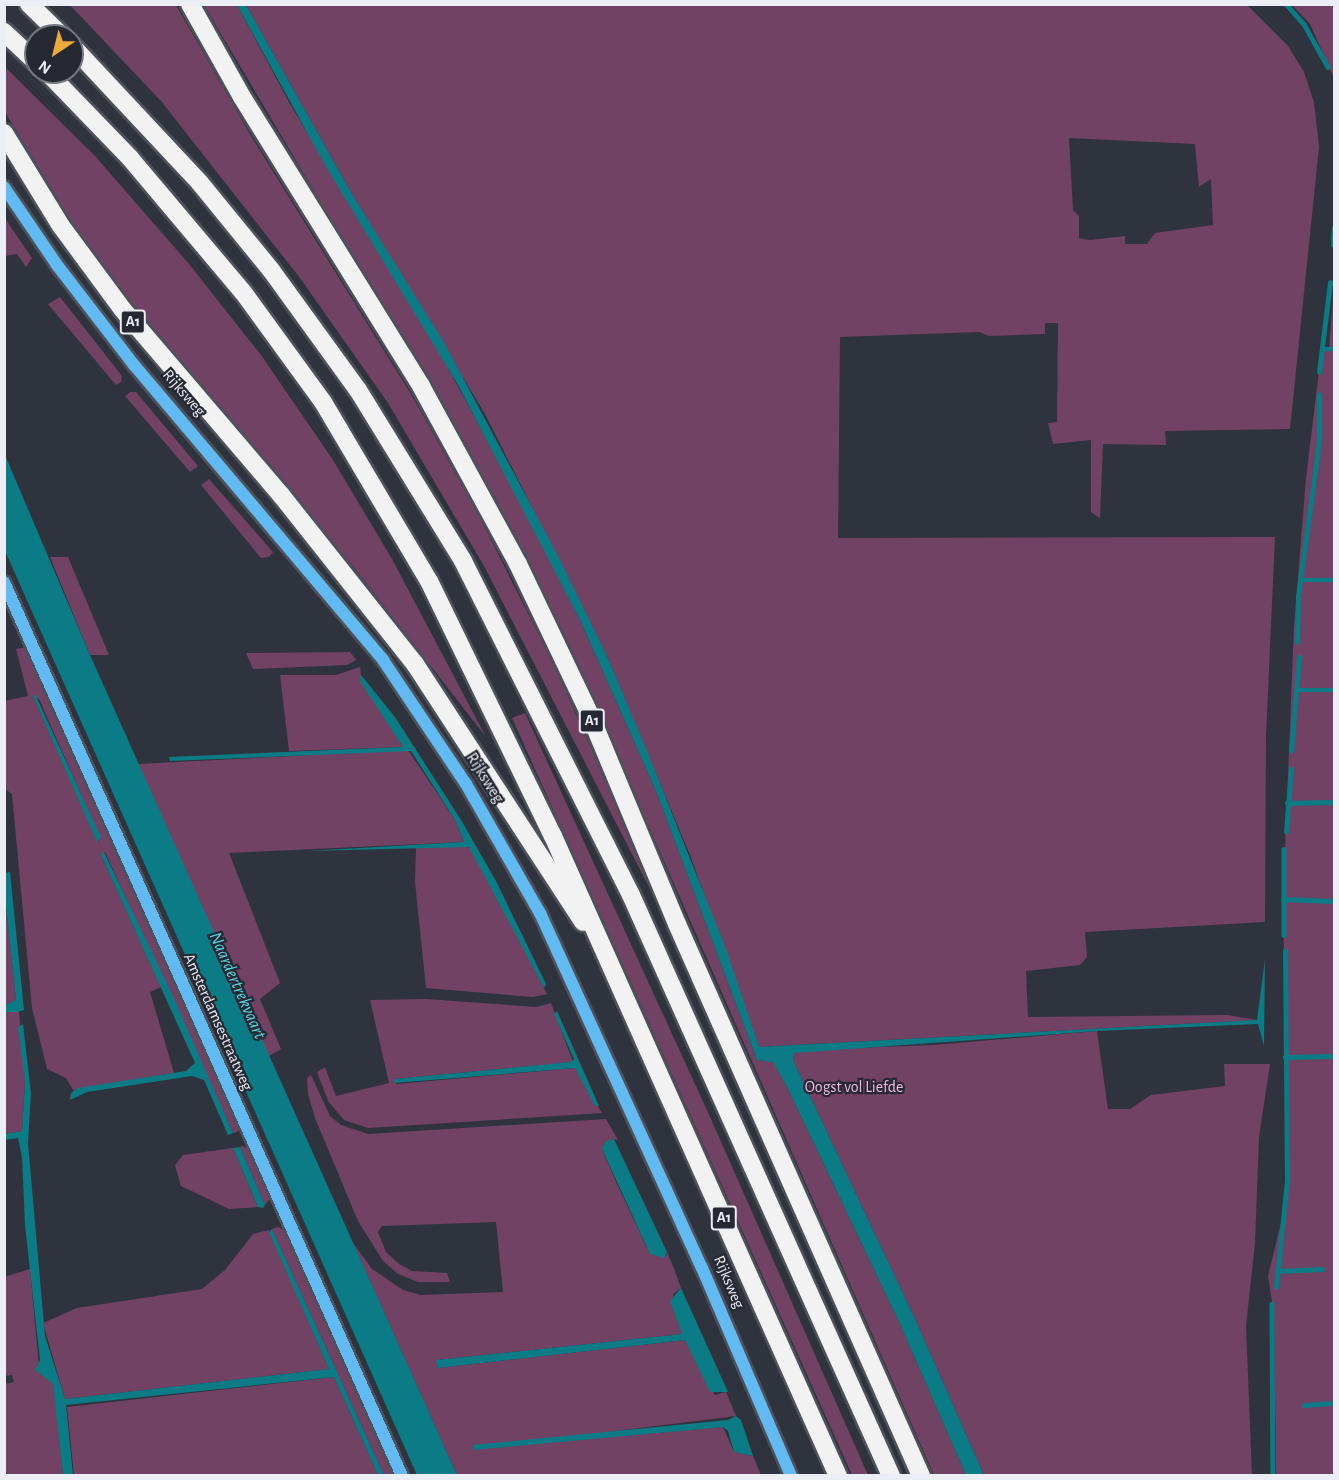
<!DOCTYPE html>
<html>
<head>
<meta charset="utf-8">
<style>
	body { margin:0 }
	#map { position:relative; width:1339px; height:1480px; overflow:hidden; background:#2f333d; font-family:"Alegreya Sans",sans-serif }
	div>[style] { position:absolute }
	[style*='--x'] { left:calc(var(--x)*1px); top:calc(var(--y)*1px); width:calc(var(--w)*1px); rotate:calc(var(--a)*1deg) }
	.green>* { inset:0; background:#724265 }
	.water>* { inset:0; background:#0b7b85 }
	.stream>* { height:4.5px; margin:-2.25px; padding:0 2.25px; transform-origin:2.25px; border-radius:2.25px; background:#0b7b85 }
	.roads { filter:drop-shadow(2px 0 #4d515a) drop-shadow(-2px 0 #4d515a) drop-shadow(0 2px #4d515a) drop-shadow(0 -2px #4d515a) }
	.secondary>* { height:12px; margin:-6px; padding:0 6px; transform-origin:6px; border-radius:6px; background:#61baf1 }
	.highway>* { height:18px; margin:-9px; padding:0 9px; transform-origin:9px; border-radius:9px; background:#f2f2f2 }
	span { translate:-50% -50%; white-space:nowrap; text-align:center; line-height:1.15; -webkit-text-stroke:4.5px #262933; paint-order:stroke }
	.shield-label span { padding:2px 4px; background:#262933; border:2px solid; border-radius:4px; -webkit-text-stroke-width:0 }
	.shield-label { font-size:15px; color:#eceef5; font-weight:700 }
	.street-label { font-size:16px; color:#eceef5 }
	.park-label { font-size:16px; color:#f5bbe4 }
	.water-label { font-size:18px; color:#57d7e5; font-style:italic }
	.frame { position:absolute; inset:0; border:6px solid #eceef5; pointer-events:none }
	.north { position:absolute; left:24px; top:24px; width:60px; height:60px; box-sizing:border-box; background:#262933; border:2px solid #757881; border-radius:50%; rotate:215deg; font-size:16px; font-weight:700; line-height:24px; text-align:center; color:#eceef5 }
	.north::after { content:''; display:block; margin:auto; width:21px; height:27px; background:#ebaa39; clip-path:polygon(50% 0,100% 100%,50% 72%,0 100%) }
</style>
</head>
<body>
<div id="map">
	<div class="green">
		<i style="clip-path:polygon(70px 5px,176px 5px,251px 136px,414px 399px,480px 518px,556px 669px,607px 784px,616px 792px,669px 926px,484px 566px,388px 403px,300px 278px,161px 101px)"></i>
		<i style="clip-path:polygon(204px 5px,237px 5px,290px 104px,437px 348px,504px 471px,580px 620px,656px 791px,757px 1060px,774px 1062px,787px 1087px,899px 1322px,966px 1475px,934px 1475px,565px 636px,496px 499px)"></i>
		<i style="clip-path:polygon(evenodd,246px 5px,1247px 5px,1288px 46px,1304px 72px,1314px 102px,1319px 147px,1290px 429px,1165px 431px,1166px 445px,1103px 444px,1100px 518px,1091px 512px,1091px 440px,1053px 444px,1048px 423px,1057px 422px,1058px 323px,1045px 323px,1045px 334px,989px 336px,979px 332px,840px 337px,838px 538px,1275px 537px,1266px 736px,1265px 922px,1085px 932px,1087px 957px,1080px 965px,1026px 971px,1028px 1017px,1227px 1015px,1257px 1020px,759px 1047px,690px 855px,607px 656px,485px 414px,352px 194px,246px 5px,1069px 138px,1195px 144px,1199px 187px,1211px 179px,1213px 225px,1155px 233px,1147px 244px,1125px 244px,1125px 236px,1090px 240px,1079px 238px,1079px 216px,1073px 210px,1069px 138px)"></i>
		<i style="clip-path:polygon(1292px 5px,1334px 5px,1334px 78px,1310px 24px)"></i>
		<i style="clip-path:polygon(5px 67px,95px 156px,189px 264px,261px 355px,333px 460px,392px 559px,486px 737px,356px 570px,146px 326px,80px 236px,5px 112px)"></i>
		<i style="clip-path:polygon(4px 217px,32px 258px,26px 267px,17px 254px,5px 256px)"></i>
		<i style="clip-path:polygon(1334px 288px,1334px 1475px,1276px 1475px,1274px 1315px,1268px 1276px,1288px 1194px,1283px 899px,1294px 627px,1306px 478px,1319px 371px,1324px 349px,1329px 349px)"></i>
		<i style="clip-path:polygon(60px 297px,122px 376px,121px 382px,116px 385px,48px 304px)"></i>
		<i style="clip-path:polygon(130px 392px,136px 392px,198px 466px,190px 472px,125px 396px)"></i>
		<i style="clip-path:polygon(209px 479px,273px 552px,269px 557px,261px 558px,201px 485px)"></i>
		<i style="clip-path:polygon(50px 557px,68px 557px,109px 655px,90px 655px)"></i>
		<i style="clip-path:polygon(evenodd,28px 647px,241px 1127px,237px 1132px,233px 1133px,105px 852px,101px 855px,161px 987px,150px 992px,174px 1073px,73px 1090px,66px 1078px,47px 1069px,32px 1008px,12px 794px,5px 789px,4px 701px,28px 696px,16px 649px,28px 647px,33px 696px,39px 699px,100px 837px,98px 842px,33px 696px)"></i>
		<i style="clip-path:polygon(350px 652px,356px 660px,347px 665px,253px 669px,246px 653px)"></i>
		<i style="clip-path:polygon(360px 667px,361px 675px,403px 747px,289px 751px,280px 675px,336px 675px)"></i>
		<i style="clip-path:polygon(525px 713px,711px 1119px,868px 1475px,852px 1475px,512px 718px)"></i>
		<i style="clip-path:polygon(408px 750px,455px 820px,464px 842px,229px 853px,280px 983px,260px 999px,281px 1049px,269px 1056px,138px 764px)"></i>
		<i style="clip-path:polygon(466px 846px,472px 849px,547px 994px,533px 997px,426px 988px,415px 882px,416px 848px)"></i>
		<i style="clip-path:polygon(4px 888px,16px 1000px,5px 1005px,4px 1005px)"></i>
		<i style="clip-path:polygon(426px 999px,536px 1007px,551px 1003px,573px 1062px,395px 1079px,396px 1084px,575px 1068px,602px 1113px,368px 1128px,344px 1120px,328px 1101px,317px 1072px,325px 1067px,336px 1096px,389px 1083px,370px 1000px)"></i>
		<i style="clip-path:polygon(12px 1011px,19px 1011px,25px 1082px,22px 1131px,5px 1134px,5px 1012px)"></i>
		<i style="clip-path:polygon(1097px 1031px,1108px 1109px,1130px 1109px,1151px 1095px,1225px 1086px,1224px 1064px,1270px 1064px,1259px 1137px,1255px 1243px,1246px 1326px,1252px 1475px,984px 1475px,916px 1321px,793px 1060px,794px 1053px,803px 1050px,933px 1045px)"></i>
		<i style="clip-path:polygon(311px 1075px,330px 1116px,341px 1125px,368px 1134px,606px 1119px,618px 1140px,614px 1139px,602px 1149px,617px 1184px,650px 1254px,666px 1256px,667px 1252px,673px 1266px,681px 1288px,673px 1294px,682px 1334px,437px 1360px,438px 1368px,685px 1340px,715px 1395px,726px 1392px,736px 1416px,473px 1449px,723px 1427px,734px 1452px,753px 1456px,761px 1475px,457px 1475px,353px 1243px,372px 1269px,403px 1290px,421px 1295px,503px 1292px,496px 1222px,382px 1226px,378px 1232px,386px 1252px,399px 1264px,412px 1271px,447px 1273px,450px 1282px,418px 1282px,398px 1274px,383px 1261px,358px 1221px,315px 1118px,308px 1094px,307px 1078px)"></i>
		<i style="clip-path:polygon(243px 1146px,252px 1151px,272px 1196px,265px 1205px,240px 1147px)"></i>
		<i style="clip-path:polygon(233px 1148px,258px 1207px,229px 1209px,181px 1186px,175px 1165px,183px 1155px)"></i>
		<i style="clip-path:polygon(278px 1227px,289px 1233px,396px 1475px,384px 1475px,272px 1229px)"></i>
		<i style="clip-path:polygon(269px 1230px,329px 1369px,65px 1399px,43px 1323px,77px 1308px,202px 1289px,225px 1270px,253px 1234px)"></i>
		<i style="clip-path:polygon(30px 1269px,39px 1367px,53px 1384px,55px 1394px,63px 1475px,5px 1475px,5px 1384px,14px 1382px,12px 1375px,5px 1376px,4px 1277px)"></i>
		<i style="clip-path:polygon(334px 1377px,378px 1475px,74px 1475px,67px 1407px)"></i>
	</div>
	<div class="water">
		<i style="clip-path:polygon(237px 5px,246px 5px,352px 194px,445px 344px,557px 554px,607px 656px,650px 758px,726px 949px,759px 1047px,1257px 1020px,1265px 959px,1264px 1046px,1258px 1024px,1097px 1031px,794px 1053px,793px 1060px,916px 1321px,984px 1475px,966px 1475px,899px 1322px,787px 1087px,773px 1062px,757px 1060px,656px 791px,580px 620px,458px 385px,325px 165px)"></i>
		<i style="clip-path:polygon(5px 455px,90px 655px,457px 1475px,417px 1475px,5px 551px)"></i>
		<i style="clip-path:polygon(361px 675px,395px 717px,461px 820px,496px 881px,546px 984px,544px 988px,469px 847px,306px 851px,464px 842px,455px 820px,411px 751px,170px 761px,169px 757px,403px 747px,360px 681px)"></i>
		<i style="clip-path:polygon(35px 694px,101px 837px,97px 842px,33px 696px)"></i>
		<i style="clip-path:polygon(104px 852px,173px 996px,233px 1133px,228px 1135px,204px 1080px,192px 1076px,87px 1092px,70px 1100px,71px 1093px,78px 1088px,186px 1071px,195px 1063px,101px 855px)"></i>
		<i style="clip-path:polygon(10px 872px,24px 1010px,17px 1012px,4px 1012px,5px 1005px,16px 1000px,4px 888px,5px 873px)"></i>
		<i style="clip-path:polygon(557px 1011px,599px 1106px,595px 1106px,575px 1068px,394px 1083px,395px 1079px,571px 1062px,574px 1059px,554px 1014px)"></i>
		<i style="clip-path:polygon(23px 1024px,31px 1093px,28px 1143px,45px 1336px,65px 1399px,329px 1369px,269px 1232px,272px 1229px,384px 1475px,378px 1475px,334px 1377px,66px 1405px,73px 1475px,63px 1475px,53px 1384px,35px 1370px,40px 1360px,25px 1225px,22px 1157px,18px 1138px,5px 1140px,5px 1134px,22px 1131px,25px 1082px,18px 1027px)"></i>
		<i style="clip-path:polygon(614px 1139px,667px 1252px,664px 1258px,650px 1254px,602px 1149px,606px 1141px)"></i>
		<i style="clip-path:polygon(240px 1147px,265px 1205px,263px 1208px,258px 1207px,233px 1148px)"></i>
		<i style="clip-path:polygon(681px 1288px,728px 1392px,710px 1392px,685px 1340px,438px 1368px,436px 1360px,682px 1334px,670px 1301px)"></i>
		<i style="clip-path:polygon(736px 1416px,741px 1420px,753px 1456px,734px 1452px,728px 1431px,723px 1427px,473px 1450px,473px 1445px,728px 1420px)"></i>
	</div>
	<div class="stream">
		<i style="--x:1286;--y:4;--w:27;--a:48"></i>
		<i style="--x:1304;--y:24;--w:49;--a:60.8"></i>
		<i style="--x:1333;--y:245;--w:17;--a:-87"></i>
		<i style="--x:1324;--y:349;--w:10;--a:0"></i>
		<i style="--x:1319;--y:372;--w:90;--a:-83"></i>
		<i style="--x:1301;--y:580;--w:33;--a:0"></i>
		<i style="--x:1297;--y:642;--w:45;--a:-88.7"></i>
		<i style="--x:1298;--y:597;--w:156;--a:-82.3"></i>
		<i style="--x:1319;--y:442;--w:47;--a:-90"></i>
		<i style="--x:1297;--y:690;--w:37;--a:0"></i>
		<i style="--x:1291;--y:751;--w:94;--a:-85.1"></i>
		<i style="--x:1287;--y:803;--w:47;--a:-1.2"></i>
		<i style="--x:1286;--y:832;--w:63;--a:-85.5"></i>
		<i style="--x:1284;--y:849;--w:86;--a:90"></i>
		<i style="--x:1283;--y:899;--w:51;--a:2.2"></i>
		<i style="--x:1285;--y:1057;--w:49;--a:-1.2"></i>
		<i style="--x:1277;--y:1271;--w:45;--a:-2.5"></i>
		<i style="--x:1276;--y:1287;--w:108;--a:-84.1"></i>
		<i style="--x:1287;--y:1180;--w:229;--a:-90.5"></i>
		<i style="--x:1272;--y:1304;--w:172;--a:89.7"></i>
		<i style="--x:1304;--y:1405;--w:30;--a:-4"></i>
	</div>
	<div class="roads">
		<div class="secondary">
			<i style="--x:4;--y:187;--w:94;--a:55.8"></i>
			<i style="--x:57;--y:265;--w:126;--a:52.4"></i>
			<i style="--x:134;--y:365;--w:386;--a:49.8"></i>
			<i style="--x:383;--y:660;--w:149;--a:56.2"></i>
			<i style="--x:466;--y:784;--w:149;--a:60.2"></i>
			<i style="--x:540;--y:913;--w:390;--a:65.5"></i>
			<i style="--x:702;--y:1268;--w:226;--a:66.8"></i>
			<i style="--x:4;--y:582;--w:979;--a:66"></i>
		</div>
		<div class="highway">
			<i style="--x:29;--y:4;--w:46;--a:44.1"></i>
			<i style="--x:190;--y:4;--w:107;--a:60.8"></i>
			<i style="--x:242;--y:97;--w:340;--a:58.2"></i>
			<i style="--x:421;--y:386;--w:203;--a:61.4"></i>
			<i style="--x:518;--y:564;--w:167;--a:64.5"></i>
			<i style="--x:590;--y:715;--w:226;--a:67.4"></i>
			<i style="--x:677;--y:924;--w:604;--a:66.15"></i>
			<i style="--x:4;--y:32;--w:44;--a:43.2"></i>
			<i style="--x:72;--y:46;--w:187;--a:46.9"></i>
			<i style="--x:200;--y:183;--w:112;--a:50.8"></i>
			<i style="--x:271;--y:270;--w:148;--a:54.1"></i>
			<i style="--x:358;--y:390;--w:201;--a:58.4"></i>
			<i style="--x:463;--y:561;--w:374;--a:63.3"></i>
			<i style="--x:631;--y:895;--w:637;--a:65.89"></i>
			<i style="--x:47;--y:72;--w:120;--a:46"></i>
			<i style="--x:130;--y:158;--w:175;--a:49.9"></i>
			<i style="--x:243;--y:292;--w:136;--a:54"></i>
			<i style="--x:323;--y:402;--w:208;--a:59.4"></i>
			<i style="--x:429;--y:581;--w:284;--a:64.1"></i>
			<i style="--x:553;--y:836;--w:701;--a:66"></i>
			<i style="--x:4;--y:133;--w:109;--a:58.5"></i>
			<i style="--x:61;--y:226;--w:104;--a:53.6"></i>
			<i style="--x:123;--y:310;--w:243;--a:49.5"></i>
			<i style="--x:281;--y:495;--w:216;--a:51.6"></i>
			<i style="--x:415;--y:664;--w:308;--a:56.9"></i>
		</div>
	</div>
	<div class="shield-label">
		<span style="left:133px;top:322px">A1</span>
		<span style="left:592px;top:721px">A1</span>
		<span style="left:724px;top:1218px">A1</span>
	</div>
	<div class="street-label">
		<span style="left:184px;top:393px;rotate:49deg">Rijksweg</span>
		<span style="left:485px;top:778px;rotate:58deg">Rijksweg</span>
		<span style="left:218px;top:1022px;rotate:66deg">Amsterdamsestraatweg</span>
		<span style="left:729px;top:1282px;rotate:67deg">Rijksweg</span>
	</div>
	<div class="park-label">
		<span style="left:854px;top:1087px">Oogst vol Liefde</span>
	</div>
	<div class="water-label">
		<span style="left:237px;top:986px;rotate:66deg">Naardertrekvaart</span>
	</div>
	<div class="frame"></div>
	<div class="north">N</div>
</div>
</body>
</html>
